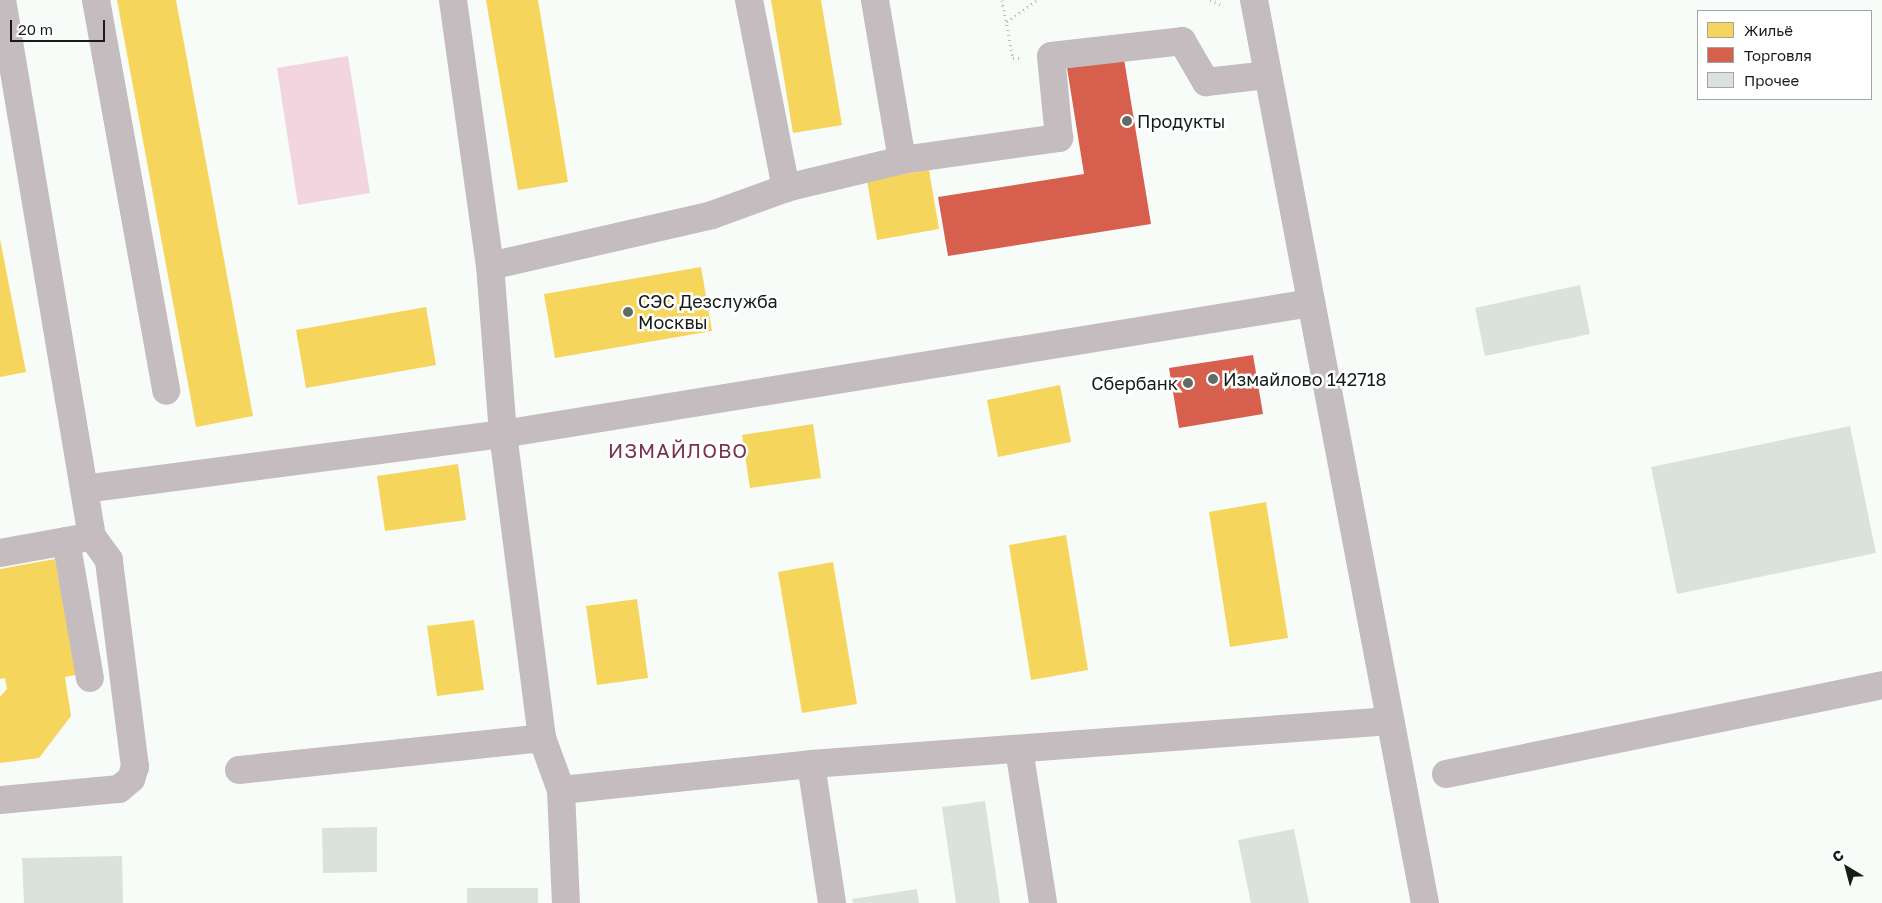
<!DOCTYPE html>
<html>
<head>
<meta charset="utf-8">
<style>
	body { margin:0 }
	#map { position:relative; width:1882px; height:903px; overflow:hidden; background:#f7fcf9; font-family:"Golos Text",sans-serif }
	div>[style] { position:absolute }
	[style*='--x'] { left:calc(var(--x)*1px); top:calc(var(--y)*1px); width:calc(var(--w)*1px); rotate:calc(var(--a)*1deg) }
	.green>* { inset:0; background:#f2d5df }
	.homes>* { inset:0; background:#f6d55c }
	.shops>* { inset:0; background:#d6604d }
	.building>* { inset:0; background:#dae2de }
	.path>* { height:3px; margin-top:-1.5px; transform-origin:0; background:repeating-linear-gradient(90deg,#bdbbbb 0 1px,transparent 0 5px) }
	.minor>* { height:28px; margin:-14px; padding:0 14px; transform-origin:14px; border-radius:14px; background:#c4bcbe }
	.dots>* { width:14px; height:14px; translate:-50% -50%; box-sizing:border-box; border:2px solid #fff; border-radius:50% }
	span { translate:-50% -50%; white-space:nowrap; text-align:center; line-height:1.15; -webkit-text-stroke:5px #fff; paint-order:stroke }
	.poi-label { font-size:18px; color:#151d19 }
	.left { translate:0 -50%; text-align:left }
	.right { translate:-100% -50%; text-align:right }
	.quarter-label { font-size:20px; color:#783451; letter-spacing:1px }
	.legend { position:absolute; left:1697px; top:10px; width:175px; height:90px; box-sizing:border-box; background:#fff; border:1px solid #a1a5a3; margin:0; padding:6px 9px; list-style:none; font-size:15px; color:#151d19 }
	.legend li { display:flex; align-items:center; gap:10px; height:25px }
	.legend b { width:25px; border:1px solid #a1a5a3 }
	.north { position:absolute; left:1822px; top:843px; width:50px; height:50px; -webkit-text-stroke:4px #fff; paint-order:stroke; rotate:323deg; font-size:14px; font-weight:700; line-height:20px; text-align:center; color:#151d19 }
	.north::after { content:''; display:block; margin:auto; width:18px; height:22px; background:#151d19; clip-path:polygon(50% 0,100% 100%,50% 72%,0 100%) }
	.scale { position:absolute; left:10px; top:20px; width:95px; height:22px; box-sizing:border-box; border:2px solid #151d19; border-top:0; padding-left:6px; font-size:15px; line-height:18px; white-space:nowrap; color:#151d19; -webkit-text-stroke:4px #fff; paint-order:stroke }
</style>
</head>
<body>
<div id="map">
	<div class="green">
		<i style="clip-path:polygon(348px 56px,370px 193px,298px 205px,277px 68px)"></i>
	</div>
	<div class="homes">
		<i style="clip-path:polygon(117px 0,176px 0,253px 416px,196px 427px)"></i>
		<i style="clip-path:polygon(486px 0,538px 0,568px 182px,518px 190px)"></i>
		<i style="clip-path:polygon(771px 0,821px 0,842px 125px,793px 133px)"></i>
		<i style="clip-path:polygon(929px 170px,939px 229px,877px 240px,867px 180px)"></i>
		<i style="clip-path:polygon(0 239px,26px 372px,0 377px)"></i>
		<i style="clip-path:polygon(701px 267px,712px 331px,555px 358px,544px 294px)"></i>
		<i style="clip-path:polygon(426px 307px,436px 365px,306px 388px,296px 330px)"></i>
		<i style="clip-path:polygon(1060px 385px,1071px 442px,998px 457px,987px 400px)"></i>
		<i style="clip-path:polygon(813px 424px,821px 478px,750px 488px,742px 435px)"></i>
		<i style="clip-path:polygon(458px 464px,466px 520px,385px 531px,377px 476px)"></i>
		<i style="clip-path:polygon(1266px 502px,1288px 638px,1230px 647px,1209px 512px)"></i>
		<i style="clip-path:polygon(1066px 535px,1088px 670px,1031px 680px,1009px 545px)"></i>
		<i style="clip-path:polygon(55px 559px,76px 675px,65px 677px,71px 716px,39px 758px,0 763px,0 697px,7px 689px,5px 678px,0 679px,0 569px)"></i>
		<i style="clip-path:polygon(833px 562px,857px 704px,802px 713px,778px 572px)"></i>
		<i style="clip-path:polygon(637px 599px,648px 678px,597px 685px,586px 606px)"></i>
		<i style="clip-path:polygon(474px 620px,484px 690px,437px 696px,427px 626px)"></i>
	</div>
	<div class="shops">
		<i style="clip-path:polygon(1124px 59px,1151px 224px,948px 256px,938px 197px,1084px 174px,1067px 68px)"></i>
		<i style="clip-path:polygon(1253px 355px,1263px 414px,1179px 428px,1169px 368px)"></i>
	</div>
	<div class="building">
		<i style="clip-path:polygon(1580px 285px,1590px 334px,1485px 356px,1475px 308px)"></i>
		<i style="clip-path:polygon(1850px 426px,1876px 553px,1677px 594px,1651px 467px)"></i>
		<i style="clip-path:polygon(985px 801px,1000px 903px,956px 903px,942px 807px)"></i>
		<i style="clip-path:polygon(377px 827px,377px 872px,323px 873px,322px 828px)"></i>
		<i style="clip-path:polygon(1294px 829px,1309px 903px,1251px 903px,1238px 840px)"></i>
		<i style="clip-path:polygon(122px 856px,123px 903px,24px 903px,22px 858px)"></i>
		<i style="clip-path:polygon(467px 888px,538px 888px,538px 903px,467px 903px)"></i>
		<i style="clip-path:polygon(917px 889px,919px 903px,853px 903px,852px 899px)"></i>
	</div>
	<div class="path">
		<i style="--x:1002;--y:0;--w:59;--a:79.3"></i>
		<i style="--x:1013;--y:58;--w:8;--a:0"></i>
		<i style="--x:1210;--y:0;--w:15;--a:23"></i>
		<i style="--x:1007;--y:22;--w:37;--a:-36"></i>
	</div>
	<div class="minor">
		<i style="--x:96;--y:0;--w:397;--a:79.8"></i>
		<i style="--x:453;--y:0;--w:269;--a:82.1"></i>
		<i style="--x:749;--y:0;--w:192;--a:78.9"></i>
		<i style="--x:1254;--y:0;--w:919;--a:79.28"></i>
		<i style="--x:902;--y:160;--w:159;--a:-8"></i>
		<i style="--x:1059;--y:138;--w:82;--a:-95.6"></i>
		<i style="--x:1051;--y:56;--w:132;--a:-6.5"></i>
		<i style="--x:1182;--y:41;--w:48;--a:59.7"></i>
		<i style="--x:1206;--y:82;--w:61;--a:-6.5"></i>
		<i style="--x:84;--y:489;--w:423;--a:-7.5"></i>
		<i style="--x:503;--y:434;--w:819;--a:-9.21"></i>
		<i style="--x:66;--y:541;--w:139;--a:80.1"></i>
		<i style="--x:0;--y:553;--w:84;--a:-10.2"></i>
		<i style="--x:542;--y:738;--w:306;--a:-97.3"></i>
		<i style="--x:503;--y:434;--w:169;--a:-94.4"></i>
		<i style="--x:490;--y:266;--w:228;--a:-12.9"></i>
		<i style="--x:712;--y:215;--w:79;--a:-20"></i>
		<i style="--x:786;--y:188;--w:119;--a:-13.6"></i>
		<i style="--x:902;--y:160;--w:162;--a:-99.6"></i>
		<i style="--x:1019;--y:749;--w:156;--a:81.1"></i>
		<i style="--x:811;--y:764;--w:141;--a:81.4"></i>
		<i style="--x:239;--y:770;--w:305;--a:-6"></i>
		<i style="--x:542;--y:738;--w:55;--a:69.9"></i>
		<i style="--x:561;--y:790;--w:113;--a:87.5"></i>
		<i style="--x:1446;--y:774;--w:445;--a:-11.5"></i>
		<i style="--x:561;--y:790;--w:251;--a:-5.9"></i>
		<i style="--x:811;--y:764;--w:581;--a:-4.25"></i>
		<i style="--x:0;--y:800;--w:120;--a:-5.3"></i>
		<i style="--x:119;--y:789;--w:16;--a:-40"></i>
		<i style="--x:131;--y:779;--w:13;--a:-72"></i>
		<i style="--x:135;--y:767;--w:209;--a:-97.2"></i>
		<i style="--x:109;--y:560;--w:29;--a:-126"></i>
		<i style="--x:92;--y:537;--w:544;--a:-99.51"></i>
	</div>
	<div class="dots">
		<i style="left:1127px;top:121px;background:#646b67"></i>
		<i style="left:628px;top:312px;background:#646b67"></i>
		<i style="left:1213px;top:379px;background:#646b67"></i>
		<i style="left:1188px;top:383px;background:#646b67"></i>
	</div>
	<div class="poi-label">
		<span class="left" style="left:1137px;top:121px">Продукты</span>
		<span class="left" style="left:638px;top:312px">СЭС Дезслужба<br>Москвы</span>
		<span class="left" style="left:1223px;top:379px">Измайлово 142718</span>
		<span class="right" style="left:1178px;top:383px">Сбербанк</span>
	</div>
	<div class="quarter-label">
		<span style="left:678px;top:450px">ИЗМАЙЛОВО</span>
	</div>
	<ul class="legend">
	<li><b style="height:14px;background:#f6d55c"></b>Жильё</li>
	<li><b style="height:14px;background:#d6604d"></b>Торговля</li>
	<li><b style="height:14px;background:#dae2de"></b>Прочее</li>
	</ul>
	<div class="north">С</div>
	<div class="scale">20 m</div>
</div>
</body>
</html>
